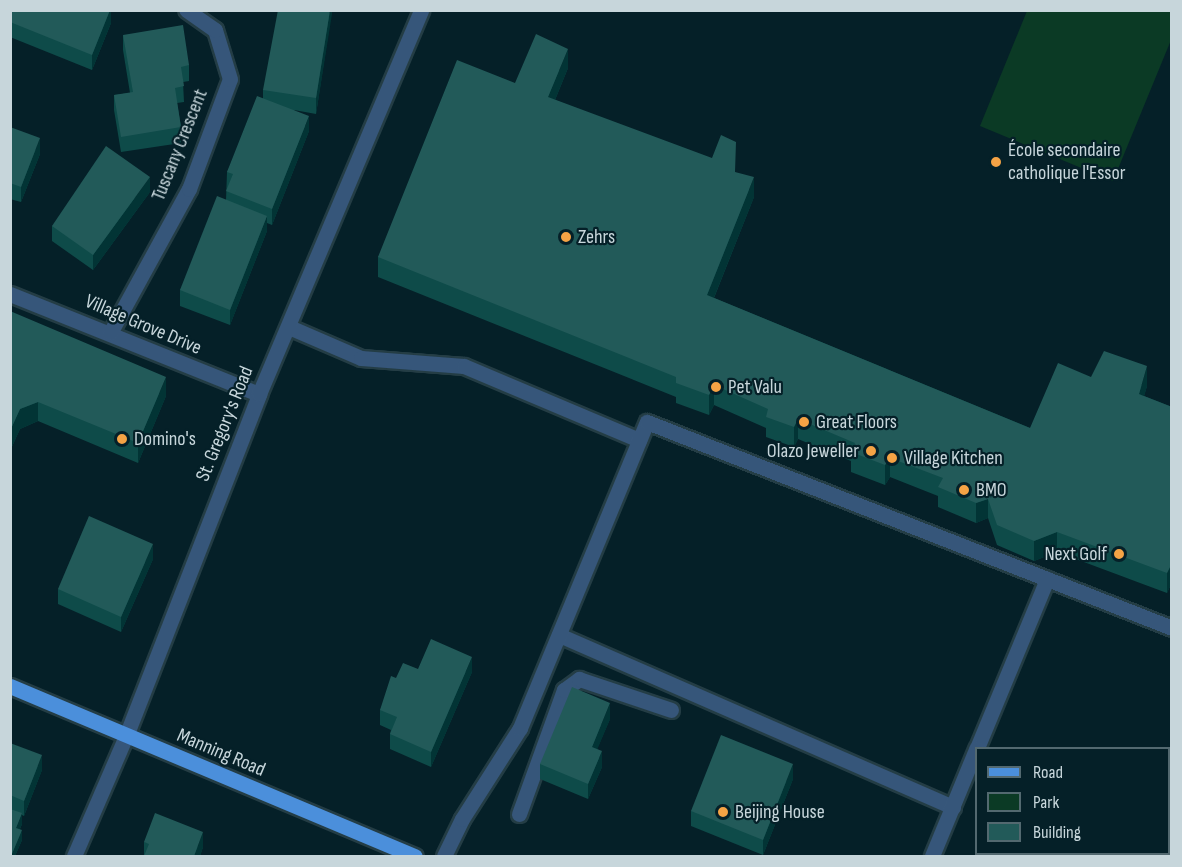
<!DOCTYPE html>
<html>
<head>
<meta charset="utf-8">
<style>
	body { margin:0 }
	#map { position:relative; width:1182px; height:867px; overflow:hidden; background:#052028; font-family:"Sofia Sans Condensed",sans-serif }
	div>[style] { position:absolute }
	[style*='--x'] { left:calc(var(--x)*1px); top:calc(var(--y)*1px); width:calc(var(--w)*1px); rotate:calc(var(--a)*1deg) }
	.green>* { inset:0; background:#0b3a25 }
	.roads { filter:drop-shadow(2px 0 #243d45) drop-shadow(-2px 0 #243d45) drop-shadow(0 2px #243d45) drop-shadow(0 -2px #243d45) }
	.minor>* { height:15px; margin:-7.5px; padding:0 7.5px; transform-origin:7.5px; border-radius:7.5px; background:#36567a }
	.major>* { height:15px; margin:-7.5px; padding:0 7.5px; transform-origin:7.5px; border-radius:7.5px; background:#4b8fdb }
	.wall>* { inset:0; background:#0e4b49 }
	.shaded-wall>* { inset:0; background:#023435 }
	.building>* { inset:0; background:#225a59 }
	.dots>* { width:16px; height:16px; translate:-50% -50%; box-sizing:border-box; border:3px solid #052028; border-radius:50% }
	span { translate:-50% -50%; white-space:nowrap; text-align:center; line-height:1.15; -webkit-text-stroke:4.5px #052028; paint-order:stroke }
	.street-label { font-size:20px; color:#c7d6db }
	.poi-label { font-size:20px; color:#c7d6db }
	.left { translate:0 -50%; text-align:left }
	.right { translate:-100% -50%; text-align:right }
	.frame { position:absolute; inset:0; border:12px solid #c7d6db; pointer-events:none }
	.legend { position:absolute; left:975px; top:747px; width:195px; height:108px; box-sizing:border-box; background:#052028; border:2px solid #536970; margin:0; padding:8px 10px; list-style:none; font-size:18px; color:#c7d6db }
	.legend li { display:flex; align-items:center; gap:12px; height:30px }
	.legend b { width:30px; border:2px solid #536970 }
</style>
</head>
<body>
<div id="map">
	<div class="green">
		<i style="clip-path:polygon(1027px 11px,1171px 11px,1171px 40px,1113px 181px,980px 126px)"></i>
	</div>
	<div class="roads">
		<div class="minor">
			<i style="--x:10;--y:294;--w:268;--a:21.9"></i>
			<i style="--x:289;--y:327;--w:78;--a:23.3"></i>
			<i style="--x:361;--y:358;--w:103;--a:4.4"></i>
			<i style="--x:464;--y:366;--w:190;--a:22.9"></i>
			<i style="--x:110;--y:333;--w:164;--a:-61.3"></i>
			<i style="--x:189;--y:189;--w:117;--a:-69.6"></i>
			<i style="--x:230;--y:79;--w:51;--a:-107"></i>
			<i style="--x:215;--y:30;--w:35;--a:-145"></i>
			<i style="--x:559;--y:635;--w:430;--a:23.6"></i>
			<i style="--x:977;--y:748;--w:183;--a:-67.5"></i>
			<i style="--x:519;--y:814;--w:132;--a:-70.1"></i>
			<i style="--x:564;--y:690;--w:19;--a:-36"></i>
			<i style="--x:579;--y:679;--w:97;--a:18.6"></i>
			<i style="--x:74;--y:856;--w:131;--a:-66.6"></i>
			<i style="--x:126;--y:736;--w:367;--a:-68.7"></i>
			<i style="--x:259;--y:394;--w:417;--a:-67.1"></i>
			<i style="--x:444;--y:856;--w:41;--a:-64.1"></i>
			<i style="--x:462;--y:819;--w:108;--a:-57.5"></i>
			<i style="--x:520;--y:728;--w:331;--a:-67.5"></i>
			<i style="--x:647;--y:422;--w:564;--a:21.42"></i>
			<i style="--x:932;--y:856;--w:116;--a:-67.6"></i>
		</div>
		<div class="major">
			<i style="--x:10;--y:686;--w:439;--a:22.8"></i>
		</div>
	</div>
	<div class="wall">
		<i style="clip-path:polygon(10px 10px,111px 10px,111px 23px,92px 70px,10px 37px)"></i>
		<i style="clip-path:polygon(332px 10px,316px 114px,294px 110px,309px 131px,272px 225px,267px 223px,267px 231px,230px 325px,180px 306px,180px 290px,226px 200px,227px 172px,263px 98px,263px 90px)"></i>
		<i style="clip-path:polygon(123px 35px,189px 65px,189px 81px,183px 82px,184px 102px,177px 103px,181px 127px,181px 143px,121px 152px,114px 110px,114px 95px,130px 93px,123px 50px)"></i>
		<i style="clip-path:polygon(568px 68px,555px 100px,735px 172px,754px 197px,714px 298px,1030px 428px,1091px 377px,1147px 386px,1144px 396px,1172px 407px,1172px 582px,1167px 593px,1057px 552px,1034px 561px,997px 545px,988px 518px,976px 523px,938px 507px,938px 496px,890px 477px,885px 485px,851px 472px,851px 461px,798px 439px,794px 447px,766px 437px,766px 428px,714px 405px,709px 415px,676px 403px,676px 397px,378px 277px,378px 257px,515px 83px)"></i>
		<i style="clip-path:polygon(10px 127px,40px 154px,21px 202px,10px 199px)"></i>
		<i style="clip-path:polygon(150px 192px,93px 270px,52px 241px,52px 226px)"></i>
		<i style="clip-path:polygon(10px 311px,166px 396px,138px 463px,38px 421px,20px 429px,10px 451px)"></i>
		<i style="clip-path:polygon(153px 559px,121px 632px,58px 604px,58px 589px)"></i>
		<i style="clip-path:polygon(418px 669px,472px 672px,431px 767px,390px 749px,390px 734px,391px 730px,380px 725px,380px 710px,396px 678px)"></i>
		<i style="clip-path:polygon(610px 719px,597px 749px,602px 767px,588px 799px,540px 779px,540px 764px)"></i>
		<i style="clip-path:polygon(10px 743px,42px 770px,24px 816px,22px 815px,22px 824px,20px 829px,22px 840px,15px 856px,10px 856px)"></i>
		<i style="clip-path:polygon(793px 779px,763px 855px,691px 826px,691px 811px)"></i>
		<i style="clip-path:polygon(144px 842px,203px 847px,200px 856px,144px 856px)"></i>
	</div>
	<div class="shaded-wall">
		<i style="clip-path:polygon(110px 10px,111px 10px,111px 23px,92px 70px,92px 55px)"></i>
		<i style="clip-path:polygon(330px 10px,332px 10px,332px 14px,316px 114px,316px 98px)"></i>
		<i style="clip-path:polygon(568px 49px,568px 68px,548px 117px,548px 97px)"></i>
		<i style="clip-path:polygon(309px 116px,309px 131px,272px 225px,272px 209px)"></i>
		<i style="clip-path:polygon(40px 138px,40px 154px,21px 202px,21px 187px)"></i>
		<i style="clip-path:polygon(150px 177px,150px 192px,93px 270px,93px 255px)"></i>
		<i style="clip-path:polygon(754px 177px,754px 197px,707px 315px,707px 295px)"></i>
		<i style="clip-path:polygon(267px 216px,267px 231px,230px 325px,230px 310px)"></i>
		<i style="clip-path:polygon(1147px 366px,1147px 386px,1139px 414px,1139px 394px)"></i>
		<i style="clip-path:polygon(166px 377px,166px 396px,138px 463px,138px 443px)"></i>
		<i style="clip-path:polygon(714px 385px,714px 405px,709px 415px,709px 395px)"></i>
		<i style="clip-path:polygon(38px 402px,38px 421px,20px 429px,10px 451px,10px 431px,20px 409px)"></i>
		<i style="clip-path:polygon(798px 419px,798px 439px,794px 447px,794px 427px)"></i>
		<i style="clip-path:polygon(890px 458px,890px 477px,885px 485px,885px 465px)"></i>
		<i style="clip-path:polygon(988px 499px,988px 518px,976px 523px,976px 503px)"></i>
		<i style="clip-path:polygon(1057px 532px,1057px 552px,1034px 561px,1034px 541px)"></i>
		<i style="clip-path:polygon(153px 544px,153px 559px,121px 632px,121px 617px)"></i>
		<i style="clip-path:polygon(1172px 563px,1172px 582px,1167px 593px,1167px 573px)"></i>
		<i style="clip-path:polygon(472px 657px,472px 672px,431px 767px,431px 752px)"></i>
		<i style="clip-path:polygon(610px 703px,610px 719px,592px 762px,592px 747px)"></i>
		<i style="clip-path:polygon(602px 751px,602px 767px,588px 799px,588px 784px)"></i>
		<i style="clip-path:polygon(42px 755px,42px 770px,24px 816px,24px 801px)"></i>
		<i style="clip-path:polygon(793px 764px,793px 779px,763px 855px,763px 840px)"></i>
		<i style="clip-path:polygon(22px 813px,22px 824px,16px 838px,16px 828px)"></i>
		<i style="clip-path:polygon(22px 830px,22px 840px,15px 856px,11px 856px)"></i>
		<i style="clip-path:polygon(203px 832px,203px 847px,200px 856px,194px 856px)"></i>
	</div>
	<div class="building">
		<i style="clip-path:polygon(10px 10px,110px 10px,92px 55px,10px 22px)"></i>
		<i style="clip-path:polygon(278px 10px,330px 10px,316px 98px,263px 90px)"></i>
		<i style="clip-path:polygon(183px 25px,189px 65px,181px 67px,184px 86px,175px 88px,181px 127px,121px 137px,114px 95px,133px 92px,123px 35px)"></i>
		<i style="clip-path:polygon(536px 34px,568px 49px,548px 97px,712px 158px,721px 135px,736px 142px,735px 172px,754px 177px,707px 295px,1030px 428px,1058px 363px,1091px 377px,1104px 351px,1147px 366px,1139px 394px,1172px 407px,1172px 563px,1167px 573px,1057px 532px,1034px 541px,997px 525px,988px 499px,976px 503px,938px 487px,943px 478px,890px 458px,885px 465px,851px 452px,855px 443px,798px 419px,794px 427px,766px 417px,768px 409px,714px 385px,709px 395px,676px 383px,676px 377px,378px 257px,457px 60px,515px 83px)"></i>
		<i style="clip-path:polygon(257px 96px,309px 116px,272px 209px,226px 191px,233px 174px,227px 172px)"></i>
		<i style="clip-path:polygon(10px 127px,40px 138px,21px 187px,10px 183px)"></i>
		<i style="clip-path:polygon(106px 146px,150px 177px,93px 255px,52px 226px)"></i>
		<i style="clip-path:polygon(217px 196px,267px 216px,230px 310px,180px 290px)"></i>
		<i style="clip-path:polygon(10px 311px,166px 377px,138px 443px,38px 402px,20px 409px,10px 431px)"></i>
		<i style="clip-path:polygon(89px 516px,153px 544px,121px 617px,58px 589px)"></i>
		<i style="clip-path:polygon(431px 639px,472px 657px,431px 752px,390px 734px,397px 717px,380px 710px,391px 676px,396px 678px,403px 663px,418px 669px)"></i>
		<i style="clip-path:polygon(572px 687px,610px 703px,592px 747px,602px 751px,588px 784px,540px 764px)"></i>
		<i style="clip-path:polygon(721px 735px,793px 764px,763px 840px,691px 811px)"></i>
		<i style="clip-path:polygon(10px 743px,42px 755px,24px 801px,10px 795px)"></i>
		<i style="clip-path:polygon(10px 809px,22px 813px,16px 828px,22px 830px,11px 856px)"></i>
		<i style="clip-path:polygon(155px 813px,203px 832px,194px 856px,144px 856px,149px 844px,144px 842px)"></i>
	</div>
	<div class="dots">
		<i style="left:996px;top:162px;background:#f5a345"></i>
		<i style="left:566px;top:237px;background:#f5a345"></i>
		<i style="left:716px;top:387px;background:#f5a345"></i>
		<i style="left:804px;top:422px;background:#f5a345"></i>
		<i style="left:122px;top:439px;background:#f5a345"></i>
		<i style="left:871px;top:451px;background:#f5a345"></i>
		<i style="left:892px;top:458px;background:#f5a345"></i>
		<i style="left:964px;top:490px;background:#f5a345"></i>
		<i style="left:1119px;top:554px;background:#f5a345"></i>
		<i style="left:723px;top:812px;background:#f5a345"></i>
	</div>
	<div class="street-label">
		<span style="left:180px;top:145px;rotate:-68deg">Tuscany Crescent</span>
		<span style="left:143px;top:325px;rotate:23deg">Village Grove Drive</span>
		<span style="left:225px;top:424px;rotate:-68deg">St. Gregory's Road</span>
		<span style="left:221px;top:753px;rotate:23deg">Manning Road</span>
	</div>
	<div class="poi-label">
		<span class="left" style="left:1008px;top:162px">École secondaire<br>catholique l'Essor</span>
		<span class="left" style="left:578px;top:237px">Zehrs</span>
		<span class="left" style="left:728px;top:387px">Pet Valu</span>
		<span class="left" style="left:816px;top:422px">Great Floors</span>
		<span class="left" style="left:134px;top:439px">Domino's</span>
		<span class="right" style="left:859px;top:451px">Olazo Jeweller</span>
		<span class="left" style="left:904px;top:458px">Village Kitchen</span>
		<span class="left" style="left:976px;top:490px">BMO</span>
		<span class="right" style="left:1107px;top:554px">Next Golf</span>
		<span class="left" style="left:735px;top:812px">Beijing House</span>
	</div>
	<div class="frame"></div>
	<ul class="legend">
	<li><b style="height:8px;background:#4b8fdb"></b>Road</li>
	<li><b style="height:16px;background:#0b3a25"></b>Park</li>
	<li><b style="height:16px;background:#225a59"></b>Building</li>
	</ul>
</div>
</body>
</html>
